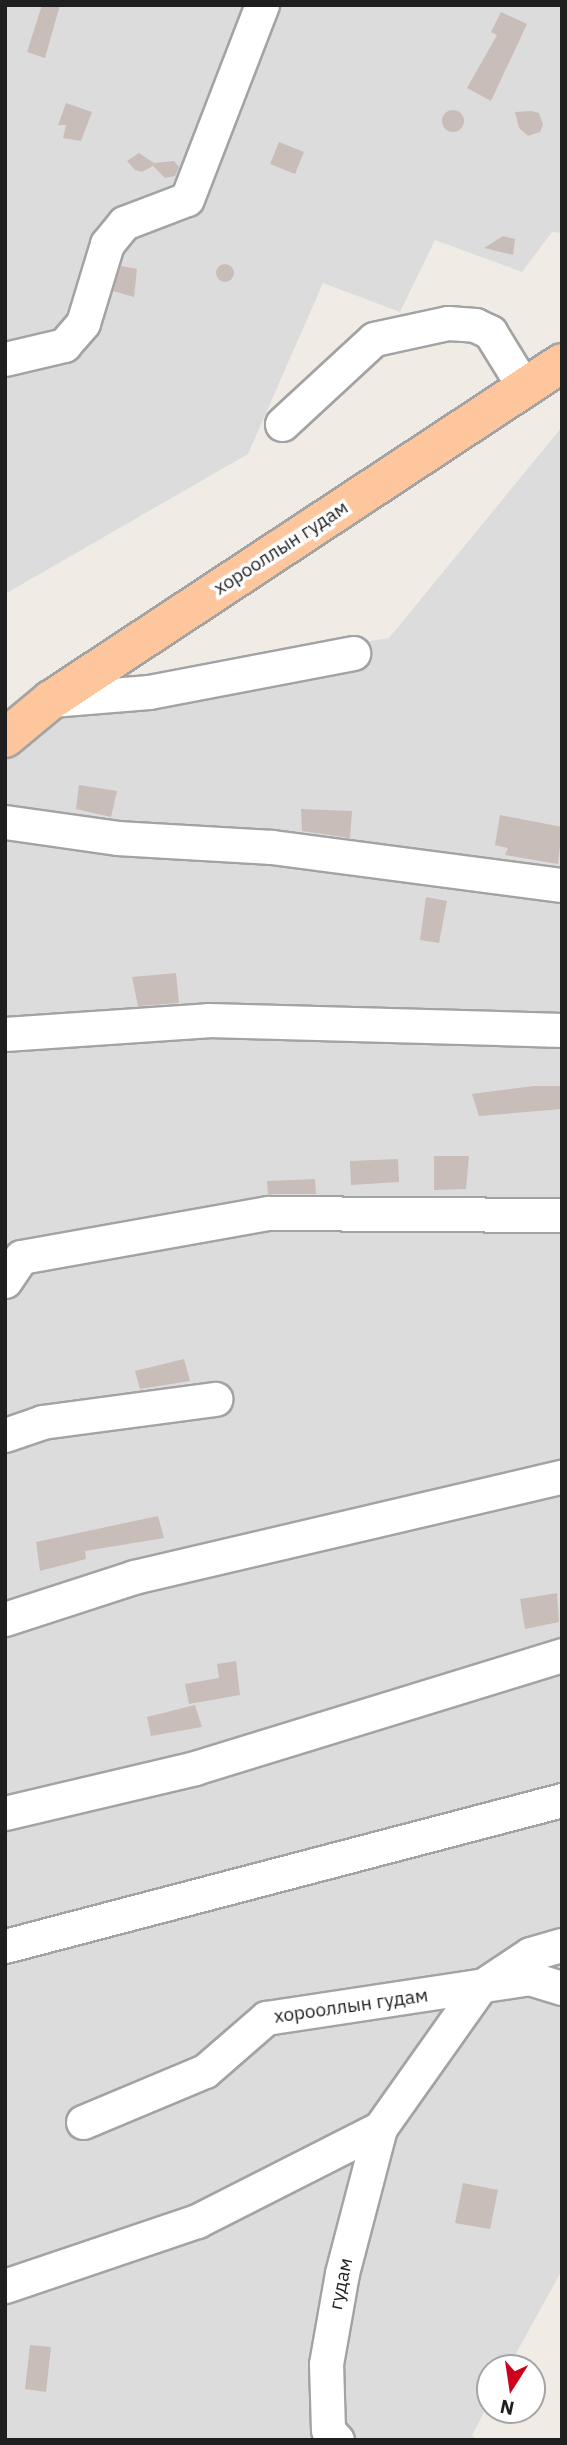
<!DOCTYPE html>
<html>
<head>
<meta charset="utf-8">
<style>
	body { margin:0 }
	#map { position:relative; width:567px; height:2445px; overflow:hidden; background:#f0ebe5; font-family:"IBM Plex Sans",sans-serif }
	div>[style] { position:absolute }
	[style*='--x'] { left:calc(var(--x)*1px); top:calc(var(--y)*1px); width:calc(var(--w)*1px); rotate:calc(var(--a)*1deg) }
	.residential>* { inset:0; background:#dddcdc }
	.building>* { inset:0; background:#c8bdb8 }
	.round { border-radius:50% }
	.roads { filter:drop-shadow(2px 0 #a3a3a3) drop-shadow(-2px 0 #a3a3a3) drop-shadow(0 2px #a3a3a3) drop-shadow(0 -2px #a3a3a3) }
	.minor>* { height:33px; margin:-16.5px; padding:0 16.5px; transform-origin:16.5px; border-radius:16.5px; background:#fff }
	.major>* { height:38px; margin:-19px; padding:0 19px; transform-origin:19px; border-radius:19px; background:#fec69d }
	span { translate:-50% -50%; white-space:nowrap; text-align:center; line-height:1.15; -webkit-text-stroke:7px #fff; paint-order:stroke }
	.street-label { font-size:19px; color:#1f1f1f }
	.frame { position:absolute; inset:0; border:7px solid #1f1f1f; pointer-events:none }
	.north { position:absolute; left:476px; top:2354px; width:70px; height:70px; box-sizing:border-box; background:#fff; border:2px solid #a5a5a5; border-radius:50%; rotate:192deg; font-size:19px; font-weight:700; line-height:28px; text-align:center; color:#1f1f1f }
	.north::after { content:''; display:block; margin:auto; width:24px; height:32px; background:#ce001c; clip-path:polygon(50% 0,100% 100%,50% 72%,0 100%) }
</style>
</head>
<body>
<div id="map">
	<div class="residential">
		<i style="clip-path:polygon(5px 5px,562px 5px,562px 233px,552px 232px,522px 272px,435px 240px,400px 312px,323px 283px,248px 454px,5px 594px)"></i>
		<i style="clip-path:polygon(562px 427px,562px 2270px,508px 2368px,490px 2368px,490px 2401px,472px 2435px,477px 2440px,5px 2440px,5px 749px,48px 693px,389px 638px)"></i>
	</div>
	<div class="building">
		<i style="clip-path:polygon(42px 5px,60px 5px,45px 58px,27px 52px)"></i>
		<i style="clip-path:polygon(501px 12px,527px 24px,491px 101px,467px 88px,497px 35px,491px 32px)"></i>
		<i style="clip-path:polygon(66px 103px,92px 112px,81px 141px,63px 138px,66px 125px,58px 125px)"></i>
		<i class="round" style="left:442px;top:110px;width:22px;height:22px"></i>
		<i style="clip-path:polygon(531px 111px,539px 113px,543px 125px,540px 132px,528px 136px,519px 128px,515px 112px)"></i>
		<i style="clip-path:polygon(279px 142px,304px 152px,295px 174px,270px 164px)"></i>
		<i style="clip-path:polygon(139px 153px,154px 163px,174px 161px,179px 167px,175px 176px,165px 178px,153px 166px,142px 172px,135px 170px,127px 161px)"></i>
		<i style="clip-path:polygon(503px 236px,515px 239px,513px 255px,484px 248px)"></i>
		<i class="round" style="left:216px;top:264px;width:18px;height:18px"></i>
		<i style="clip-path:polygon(121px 266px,137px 269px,134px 297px,113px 291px)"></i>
		<i style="clip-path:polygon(79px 785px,117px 791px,111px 817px,76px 809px)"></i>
		<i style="clip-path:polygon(301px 809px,352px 811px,350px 838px,302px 831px)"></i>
		<i style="clip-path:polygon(500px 815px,562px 827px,558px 864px,505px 855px,508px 848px,495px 845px)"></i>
		<i style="clip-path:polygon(426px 897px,447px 901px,439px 943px,420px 940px)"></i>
		<i style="clip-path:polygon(176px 973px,179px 1003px,138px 1006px,132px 977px)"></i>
		<i style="clip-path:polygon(534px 1086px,562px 1086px,562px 1109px,479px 1116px,472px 1094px)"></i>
		<i style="clip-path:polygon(434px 1156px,469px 1156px,466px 1189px,434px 1190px)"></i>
		<i style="clip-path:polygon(398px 1159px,399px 1182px,351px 1185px,350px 1161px)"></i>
		<i style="clip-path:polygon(315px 1179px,316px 1194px,268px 1194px,267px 1181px)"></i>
		<i style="clip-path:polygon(184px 1359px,190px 1381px,140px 1389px,135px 1371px)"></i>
		<i style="clip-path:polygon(158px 1516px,164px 1538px,85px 1551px,86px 1559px,40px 1571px,36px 1542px)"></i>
		<i style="clip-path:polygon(557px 1593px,559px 1622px,525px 1629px,520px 1599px)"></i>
		<i style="clip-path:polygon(236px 1661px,240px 1695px,189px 1704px,185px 1684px,219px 1678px,217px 1664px)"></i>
		<i style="clip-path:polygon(195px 1705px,202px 1727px,151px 1736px,147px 1717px)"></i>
		<i style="clip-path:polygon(463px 2183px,498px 2190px,490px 2229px,455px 2223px)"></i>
		<i style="clip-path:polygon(30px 2345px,51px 2347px,46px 2392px,25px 2389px)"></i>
	</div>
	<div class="roads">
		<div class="minor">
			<i style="--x:5;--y:359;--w:61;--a:-13.3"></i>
			<i style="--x:64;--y:345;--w:29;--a:-49"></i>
			<i style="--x:83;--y:323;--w:83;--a:-73.1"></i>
			<i style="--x:107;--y:244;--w:27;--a:-51"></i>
			<i style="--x:124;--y:223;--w:67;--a:-20.9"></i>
			<i style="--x:187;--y:199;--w:208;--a:-68.9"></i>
			<i style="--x:282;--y:424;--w:125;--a:-42.7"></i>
			<i style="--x:374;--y:339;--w:76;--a:-12.2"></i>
			<i style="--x:448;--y:323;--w:27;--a:4"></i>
			<i style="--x:475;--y:325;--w:17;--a:25"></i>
			<i style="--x:490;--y:332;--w:65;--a:58.3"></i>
			<i style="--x:51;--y:700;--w:98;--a:-4.7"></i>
			<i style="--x:149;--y:692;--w:208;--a:-10.8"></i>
			<i style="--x:5;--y:822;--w:113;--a:8.1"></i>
			<i style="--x:117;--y:838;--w:155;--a:3.3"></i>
			<i style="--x:272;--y:847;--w:292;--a:7.5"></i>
			<i style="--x:5;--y:1034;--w:203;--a:-3.9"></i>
			<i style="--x:208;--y:1020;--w:354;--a:1.6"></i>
			<i style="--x:5;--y:1281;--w:29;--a:-56"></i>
			<i style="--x:21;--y:1257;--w:252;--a:-10.1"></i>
			<i style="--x:269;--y:1213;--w:293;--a:0.4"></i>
			<i style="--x:5;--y:1435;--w:39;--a:-19"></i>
			<i style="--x:42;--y:1422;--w:175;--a:-7.6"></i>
			<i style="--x:5;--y:1619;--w:136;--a:-18"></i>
			<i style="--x:134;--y:1577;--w:440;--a:-13.2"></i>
			<i style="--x:5;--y:1813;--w:195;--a:-13.3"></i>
			<i style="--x:195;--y:1768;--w:384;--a:-17.1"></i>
			<i style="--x:5;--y:1946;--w:576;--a:-14.69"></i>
			<i style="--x:83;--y:2122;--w:132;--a:-22.7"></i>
			<i style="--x:205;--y:2071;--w:81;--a:-41"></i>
			<i style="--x:266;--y:2018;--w:266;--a:-8.6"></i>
			<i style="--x:529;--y:1978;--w:34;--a:17"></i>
			<i style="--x:5;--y:2286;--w:203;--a:-18.7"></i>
			<i style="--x:197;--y:2221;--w:205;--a:-26.9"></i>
			<i style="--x:380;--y:2128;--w:171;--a:-54.7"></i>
			<i style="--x:479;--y:1988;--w:61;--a:-33.7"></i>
			<i style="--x:530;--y:1954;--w:33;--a:-16"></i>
			<i style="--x:337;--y:2440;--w:13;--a:-132"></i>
			<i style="--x:328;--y:2430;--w:66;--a:-91.7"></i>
			<i style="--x:326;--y:2364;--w:92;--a:-80"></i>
			<i style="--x:342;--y:2273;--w:150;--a:-75.3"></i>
		</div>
		<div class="major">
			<i style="--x:5;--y:738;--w:60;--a:-39.6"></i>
			<i style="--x:51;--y:700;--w:612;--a:-33.4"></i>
		</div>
	</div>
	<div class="street-label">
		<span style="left:281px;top:548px;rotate:-33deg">хорооллын гудам</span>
		<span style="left:351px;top:2006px;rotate:-8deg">хорооллын гудам</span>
		<span style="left:341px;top:2284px;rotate:-78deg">гудам</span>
	</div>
	<div class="frame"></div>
	<div class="north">N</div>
</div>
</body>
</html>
